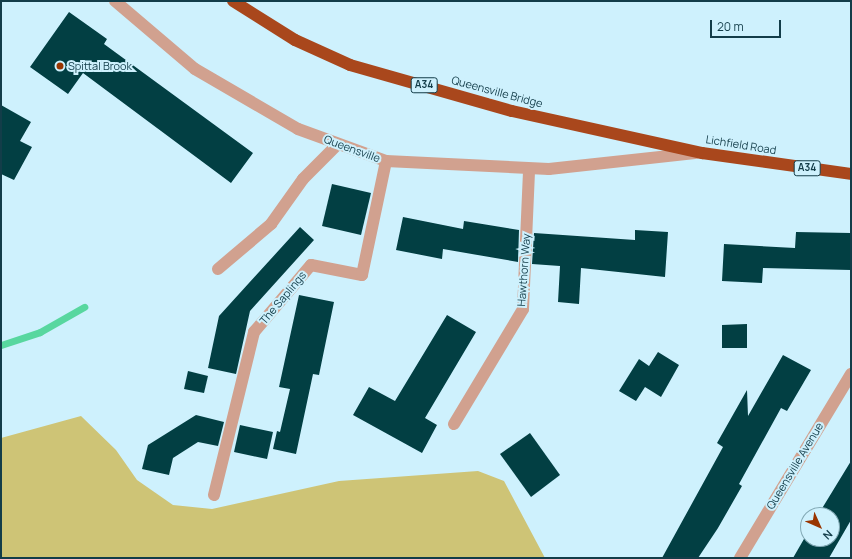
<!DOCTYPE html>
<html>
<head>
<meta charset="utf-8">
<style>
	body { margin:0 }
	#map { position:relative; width:852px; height:559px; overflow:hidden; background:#cef1fd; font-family:Manrope,sans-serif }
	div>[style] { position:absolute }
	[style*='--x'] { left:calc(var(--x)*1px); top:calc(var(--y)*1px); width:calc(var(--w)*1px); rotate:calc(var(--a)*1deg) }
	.green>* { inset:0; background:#cec476 }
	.stream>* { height:7px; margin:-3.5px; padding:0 3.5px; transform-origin:3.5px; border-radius:3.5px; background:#58d79f }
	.building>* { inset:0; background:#023f43 }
	.minor>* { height:12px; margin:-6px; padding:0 6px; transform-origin:6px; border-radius:6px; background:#d1a18f }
	.highway>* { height:12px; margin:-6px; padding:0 6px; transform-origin:6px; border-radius:6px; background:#a9471c }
	.dots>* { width:11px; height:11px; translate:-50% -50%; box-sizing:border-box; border:2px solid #cef1fd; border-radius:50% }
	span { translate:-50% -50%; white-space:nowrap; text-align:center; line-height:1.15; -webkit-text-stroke:4px #cef1fd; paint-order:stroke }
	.shield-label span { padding:1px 3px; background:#cef1fd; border:1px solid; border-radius:3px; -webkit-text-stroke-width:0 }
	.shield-label { font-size:10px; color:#133d49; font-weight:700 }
	.poi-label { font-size:11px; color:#133d49 }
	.left { translate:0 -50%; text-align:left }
	.street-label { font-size:11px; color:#133d49 }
	.frame { position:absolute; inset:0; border:2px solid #133d49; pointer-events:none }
	.north { position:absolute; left:800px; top:507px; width:40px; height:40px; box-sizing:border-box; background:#cef1fd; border:1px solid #83a9b5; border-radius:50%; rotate:135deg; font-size:11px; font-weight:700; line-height:16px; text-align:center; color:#133d49 }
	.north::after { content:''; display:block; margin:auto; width:14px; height:18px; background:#993500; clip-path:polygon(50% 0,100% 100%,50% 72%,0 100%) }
	.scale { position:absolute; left:710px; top:20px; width:71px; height:18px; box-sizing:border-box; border:2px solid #133d49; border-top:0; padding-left:5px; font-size:12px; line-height:14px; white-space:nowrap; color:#133d49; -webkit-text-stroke:3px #cef1fd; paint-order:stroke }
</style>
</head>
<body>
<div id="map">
	<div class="green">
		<i style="clip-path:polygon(81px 416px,116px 450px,137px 480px,173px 505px,212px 509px,339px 481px,478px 471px,504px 481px,545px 558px,1px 558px,1px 438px)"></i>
	</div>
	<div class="stream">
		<i style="--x:1;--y:345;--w:41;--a:-18.4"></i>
		<i style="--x:40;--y:332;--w:51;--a:-29.6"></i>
	</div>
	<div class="building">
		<i style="clip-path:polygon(69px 12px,107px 39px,104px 44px,253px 153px,231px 183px,83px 73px,68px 94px,30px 67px)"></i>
		<i style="clip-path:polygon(1px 105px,31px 122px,20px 141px,32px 147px,14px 180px,1px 174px)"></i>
		<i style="clip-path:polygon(332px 184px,371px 193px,361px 235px,322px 226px)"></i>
		<i style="clip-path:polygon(403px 217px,463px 229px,464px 221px,519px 230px,518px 262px,443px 249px,442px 259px,396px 250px)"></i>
		<i style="clip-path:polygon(300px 227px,314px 240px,250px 311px,236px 374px,208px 368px,219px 316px)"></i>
		<i style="clip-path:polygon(635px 230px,668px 232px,665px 277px,581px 268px,579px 304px,558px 302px,560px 266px,532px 264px,534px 233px,635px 240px)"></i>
		<i style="clip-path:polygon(796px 232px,851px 233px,851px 270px,763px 268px,762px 283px,722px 281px,724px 244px,795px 248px)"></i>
		<i style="clip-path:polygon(299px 295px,334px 302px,319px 375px,313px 374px,296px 454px,273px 449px,277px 431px,280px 432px,290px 389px,279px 387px)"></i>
		<i style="clip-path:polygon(447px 315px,476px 332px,425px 418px,437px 425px,422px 453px,353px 415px,369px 387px,395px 401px)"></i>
		<i style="clip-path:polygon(747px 324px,747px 348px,722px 348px,722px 325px)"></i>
		<i style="clip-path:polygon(658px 352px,679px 365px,661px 397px,645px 387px,636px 401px,619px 391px,639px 359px,649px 366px)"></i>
		<i style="clip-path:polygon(783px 355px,811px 370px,787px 411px,781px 408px,739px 484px,742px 486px,718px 528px,698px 558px,662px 558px,723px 447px,717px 443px,747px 390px,748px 416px)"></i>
		<i style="clip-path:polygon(188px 371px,208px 376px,204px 393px,184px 389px)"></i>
		<i style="clip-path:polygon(196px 415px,224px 422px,218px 446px,198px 442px,173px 458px,169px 475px,142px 469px,148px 445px)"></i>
		<i style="clip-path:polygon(240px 425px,273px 432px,267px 459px,234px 452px)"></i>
		<i style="clip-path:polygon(530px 433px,560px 475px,531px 497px,500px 454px)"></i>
		<i style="clip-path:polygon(851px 461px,851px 520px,829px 558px,793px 558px,808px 532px,808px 539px,832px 539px,832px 515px,818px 515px)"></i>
	</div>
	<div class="minor">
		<i style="--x:115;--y:1;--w:105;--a:40.4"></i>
		<i style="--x:195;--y:69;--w:119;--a:30.2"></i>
		<i style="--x:298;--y:129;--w:94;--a:20"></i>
		<i style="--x:386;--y:161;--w:163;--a:2.8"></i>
		<i style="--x:549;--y:169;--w:149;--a:-6.2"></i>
		<i style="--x:218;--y:269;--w:70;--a:-40.3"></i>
		<i style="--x:271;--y:224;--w:55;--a:-54.6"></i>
		<i style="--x:303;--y:179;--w:49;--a:-45"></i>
		<i style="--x:454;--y:424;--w:134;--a:-59"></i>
		<i style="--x:523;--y:309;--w:140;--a:-87.5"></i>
		<i style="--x:214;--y:495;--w:168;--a:-76.2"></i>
		<i style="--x:254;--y:332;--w:88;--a:-49.6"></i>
		<i style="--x:311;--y:265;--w:52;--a:11.1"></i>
		<i style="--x:362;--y:275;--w:116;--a:-78.1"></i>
		<i style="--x:740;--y:558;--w:215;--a:-58.9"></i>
	</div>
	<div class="highway">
		<i style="--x:233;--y:1;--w:73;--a:32.2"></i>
		<i style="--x:295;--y:40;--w:60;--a:24.4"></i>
		<i style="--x:350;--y:65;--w:168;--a:15.9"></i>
		<i style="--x:512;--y:111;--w:195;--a:12.5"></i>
		<i style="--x:702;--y:153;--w:150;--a:8"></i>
	</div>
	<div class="dots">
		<i style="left:60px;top:66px;background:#993500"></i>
	</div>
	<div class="shield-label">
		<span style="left:424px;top:85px">A34</span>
		<span style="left:807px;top:168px">A34</span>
	</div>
	<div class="poi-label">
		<span class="left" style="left:68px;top:66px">Spittal Brook</span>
	</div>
	<div class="street-label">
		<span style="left:497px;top:92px;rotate:15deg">Queensville Bridge</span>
		<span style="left:741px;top:145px;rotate:9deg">Lichfield Road</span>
		<span style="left:352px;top:149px;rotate:20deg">Queensville</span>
		<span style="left:524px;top:270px;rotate:-86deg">Hawthorn Way</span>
		<span style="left:283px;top:298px;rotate:-50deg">The Saplings</span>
		<span style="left:795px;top:466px;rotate:-59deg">Queensville Avenue</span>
	</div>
	<div class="frame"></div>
	<div class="north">N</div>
	<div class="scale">20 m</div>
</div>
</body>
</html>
